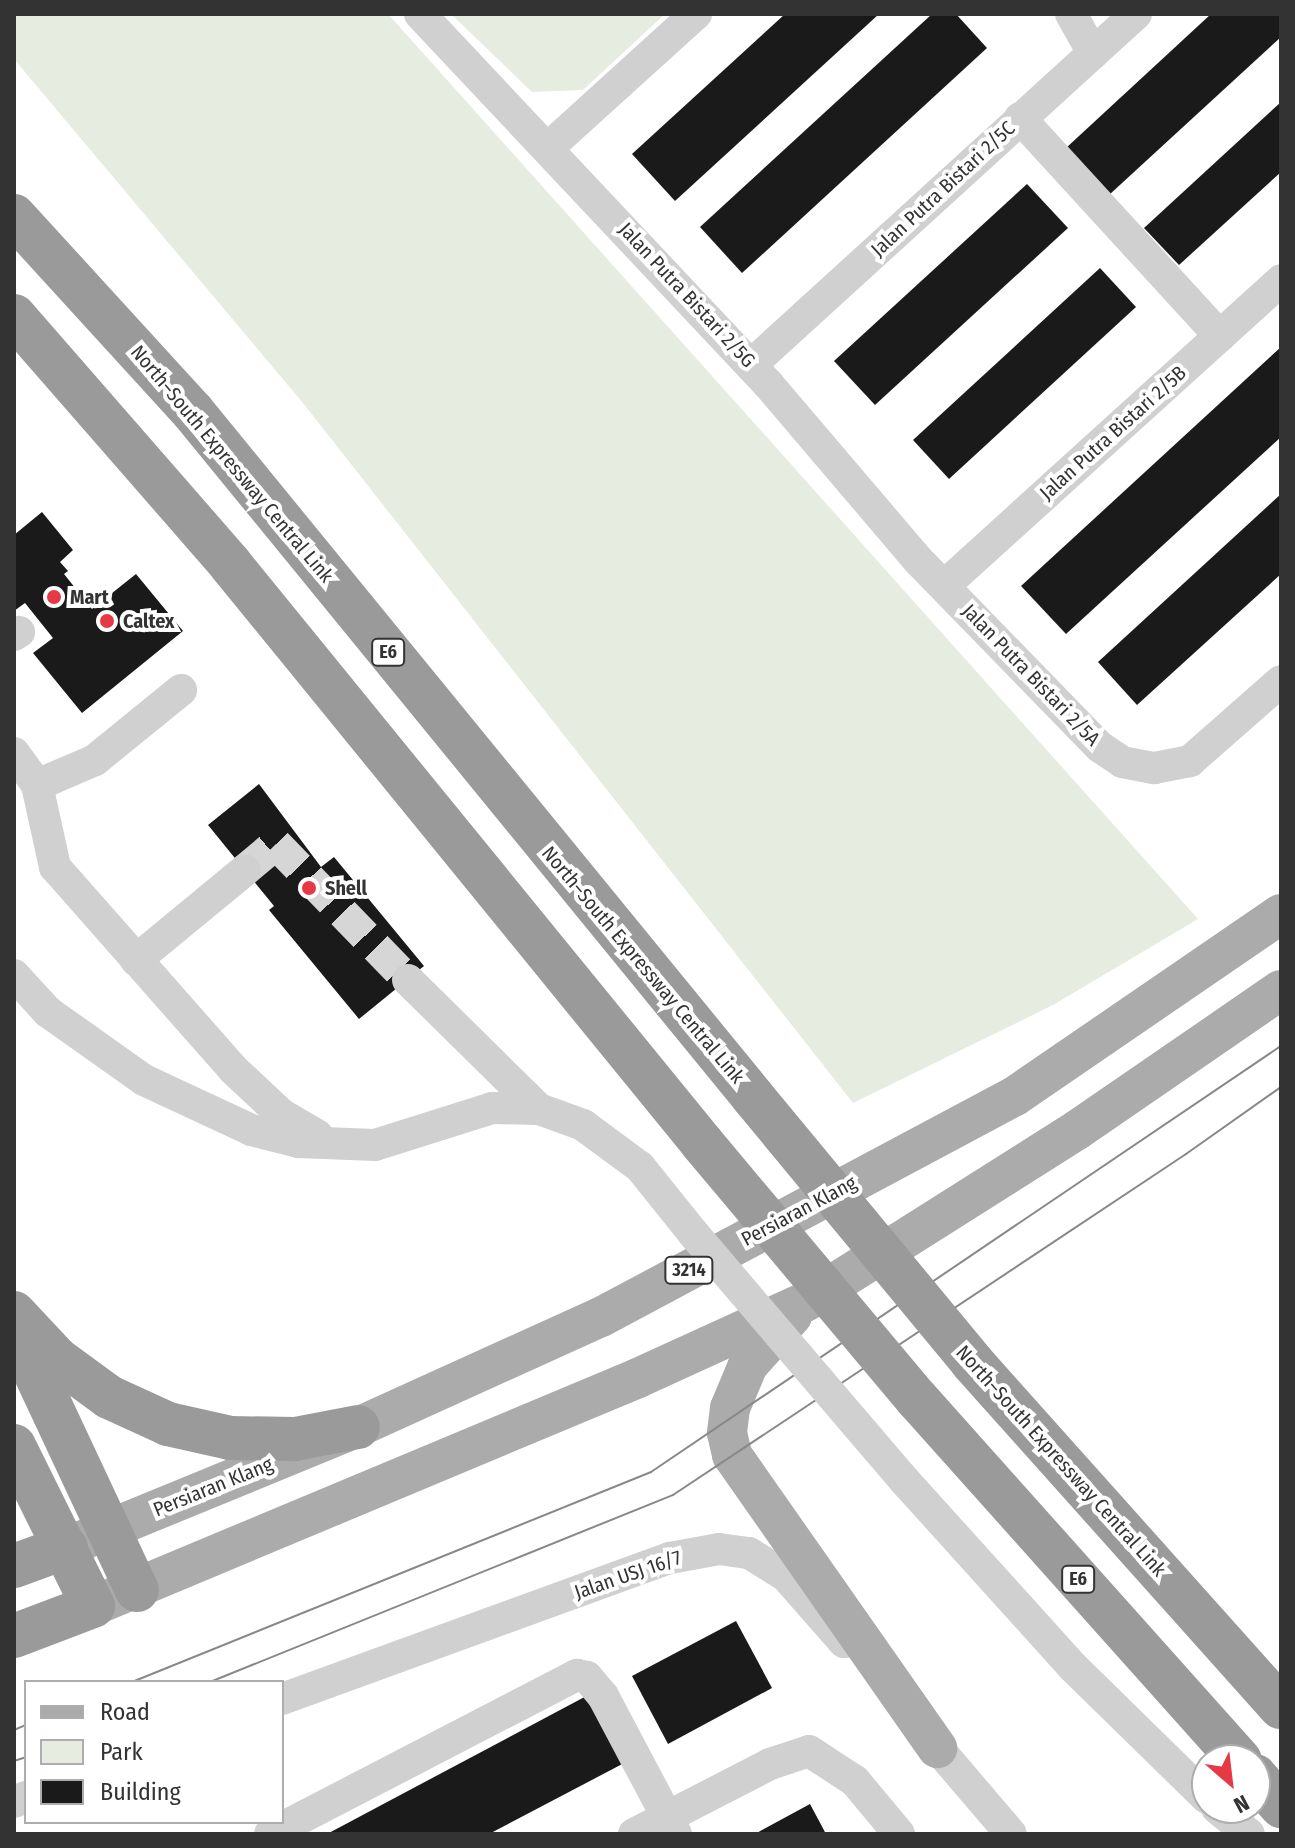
<!DOCTYPE html>
<html>
<head>
<meta charset="utf-8">
<style>
	body { margin:0 }
	#map { position:relative; width:1295px; height:1848px; overflow:hidden; background:#fff; font-family:"Fira Sans Condensed",sans-serif }
	div>[style] { position:absolute }
	[style*='--x'] { left:calc(var(--x)*1px); top:calc(var(--y)*1px); width:calc(var(--w)*1px); rotate:calc(var(--a)*1deg) }
	.green>* { inset:0; background:#e6ecdf }
	.building>* { inset:0; background:#1a1a1a }
	.minor-tunnel>* { height:32px; margin-top:-16px; transform-origin:0; background:repeating-linear-gradient(90deg,#d6d6d6 0 32px,transparent 0 48px) }
	.minor>* { height:32px; margin:-16px; padding:0 16px; transform-origin:16px; border-radius:16px; background:#d0d0d0 }
	.major>* { height:40px; margin:-20px; padding:0 20px; transform-origin:20px; border-radius:20px; background:#ababab }
	.highway>* { height:44px; margin:-22px; padding:0 22px; transform-origin:22px; border-radius:22px; background:#9a9a9a }
	.tram>* { height:2px; margin:-1px; padding:0 1px; transform-origin:1px; border-radius:1px; background:#888 }
	.minor-bridge>* { height:32px; margin:-16px; padding:0 16px; transform-origin:16px; border-radius:16px; background:#d0d0d0 }
	.highway-bridge>* { height:44px; margin:-22px; padding:0 22px; transform-origin:22px; border-radius:22px; background:#9a9a9a }
	.dots>* { width:22px; height:22px; translate:-50% -50%; box-sizing:border-box; border:4px solid #fff; border-radius:50% }
	span { translate:-50% -50%; white-space:nowrap; text-align:center; line-height:1.15; -webkit-text-stroke:8px #fff; paint-order:stroke }
	.shield-label span { padding:2px 6px; background:#fff; border:2px solid; border-radius:6px; -webkit-text-stroke-width:0 }
	.shield-label { font-size:18px; color:#333; font-weight:700 }
	.street-label { font-size:20px; color:#333 }
	.poi-label { font-size:20px; color:#333; font-weight:700 }
	.left { translate:0 -50%; text-align:left }
	.frame { position:absolute; inset:0; border:16px solid #333; pointer-events:none }
	.legend { position:absolute; left:24px; top:1680px; width:260px; height:144px; box-sizing:border-box; background:#fff; border:2px solid #adadad; margin:0; padding:10px 14px; list-style:none; font-size:24px; color:#333 }
	.legend li { display:flex; align-items:center; gap:16px; height:40px }
	.legend b { width:40px; border:2px solid #adadad }
	.north { position:absolute; left:1191px; top:1744px; width:80px; height:80px; box-sizing:border-box; background:#fff; border:2px solid #adadad; border-radius:50%; rotate:152deg; font-size:22px; font-weight:700; line-height:32px; text-align:center; color:#333 }
	.north::after { content:''; display:block; margin:auto; width:28px; height:36px; background:#e63946; clip-path:polygon(50% 0,100% 100%,50% 72%,0 100%) }
</style>
</head>
<body>
<div id="map">
	<div class="green">
		<i style="clip-path:polygon(14px 14px,388px 14px,1198px 919px,1053px 1005px,853px 1103px,303px 403px,14px 59px)"></i>
		<i style="clip-path:polygon(451px 14px,665px 14px,583px 90px,532px 92px)"></i>
	</div>
	<div class="building">
		<i style="clip-path:polygon(785px 14px,879px 14px,675px 201px,632px 154px)"></i>
		<i style="clip-path:polygon(932px 14px,956px 14px,987px 48px,742px 273px,700px 227px)"></i>
		<i style="clip-path:polygon(1211px 14px,1281px 14px,1281px 37px,1109px 195px,1066px 148px)"></i>
		<i style="clip-path:polygon(1281px 102px,1281px 172px,1179px 265px,1144px 228px)"></i>
		<i style="clip-path:polygon(1027px 184px,1068px 228px,875px 405px,834px 361px)"></i>
		<i style="clip-path:polygon(1100px 268px,1136px 307px,949px 479px,913px 440px)"></i>
		<i style="clip-path:polygon(1281px 347px,1281px 437px,1066px 634px,1021px 586px)"></i>
		<i style="clip-path:polygon(1281px 494px,1281px 574px,1137px 705px,1098px 662px)"></i>
		<i style="clip-path:polygon(42px 512px,73px 550px,60px 562px,68px 571px,64px 574px,92px 609px,136px 574px,183px 631px,82px 713px,33px 653px,53px 638px,25px 603px,14px 611px,14px 535px)"></i>
		<i style="clip-path:polygon(259px 784px,321px 867px,334px 857px,424px 966px,359px 1019px,269px 910px,274px 906px,208px 825px)"></i>
		<i style="clip-path:polygon(736px 1621px,772px 1688px,668px 1744px,632px 1676px)"></i>
		<i style="clip-path:polygon(592px 1693px,628px 1761px,489px 1834px,327px 1834px)"></i>
		<i style="clip-path:polygon(810px 1804px,826px 1834px,755px 1834px,762px 1830px)"></i>
	</div>
	<div class="minor-tunnel">
		<i style="--x:245;--y:870;--w:40;--a:-40"></i>
		<i style="--x:276;--y:844;--w:190;--a:45.9"></i>
	</div>
	<div class="minor">
		<i style="--x:420;--y:14;--w:509;--a:46.75"></i>
		<i style="--x:769;--y:385;--w:230;--a:49.6"></i>
		<i style="--x:918;--y:560;--w:261;--a:45.8"></i>
		<i style="--x:1100;--y:747;--w:27;--a:34"></i>
		<i style="--x:1122;--y:762;--w:33;--a:11"></i>
		<i style="--x:1154;--y:768;--w:37;--a:-11"></i>
		<i style="--x:1190;--y:761;--w:121;--a:-41.3"></i>
		<i style="--x:1071;--y:14;--w:45;--a:60.6"></i>
		<i style="--x:1020;--y:118;--w:296;--a:47.5"></i>
		<i style="--x:548;--y:148;--w:200;--a:-42.2"></i>
		<i style="--x:751;--y:365;--w:521;--a:-42.36"></i>
		<i style="--x:944;--y:586;--w:455;--a:-42.2"></i>
		<i style="--x:14;--y:635;--w:6;--a:-31"></i>
		<i style="--x:14;--y:753;--w:39;--a:54"></i>
		<i style="--x:37;--y:785;--w:84;--a:77.6"></i>
		<i style="--x:55;--y:867;--w:271;--a:48.6"></i>
		<i style="--x:234;--y:1070;--w:64;--a:43.1"></i>
		<i style="--x:281;--y:1114;--w:42;--a:30.3"></i>
		<i style="--x:37;--y:785;--w:63;--a:-23.3"></i>
		<i style="--x:95;--y:760;--w:111;--a:-39.1"></i>
		<i style="--x:136;--y:960;--w:141;--a:-39.5"></i>
		<i style="--x:14;--y:975;--w:50;--a:47.4"></i>
		<i style="--x:48;--y:1012;--w:118;--a:35.3"></i>
		<i style="--x:144;--y:1080;--w:118;--a:25"></i>
		<i style="--x:251;--y:1130;--w:49;--a:14.3"></i>
		<i style="--x:298;--y:1142;--w:77;--a:2.2"></i>
		<i style="--x:375;--y:1145;--w:123;--a:-17.5"></i>
		<i style="--x:492;--y:1108;--w:47;--a:1.2"></i>
		<i style="--x:539;--y:1109;--w:47;--a:20"></i>
		<i style="--x:583;--y:1125;--w:71;--a:36.4"></i>
		<i style="--x:640;--y:1167;--w:85;--a:51.2"></i>
		<i style="--x:408;--y:980;--w:184;--a:44.6"></i>
		<i style="--x:904;--y:1480;--w:252;--a:47.9"></i>
		<i style="--x:1073;--y:1667;--w:187;--a:44.4"></i>
		<i style="--x:282;--y:1699;--w:413;--a:-20"></i>
		<i style="--x:670;--y:1558;--w:50;--a:-10.4"></i>
		<i style="--x:719;--y:1549;--w:30;--a:8"></i>
		<i style="--x:749;--y:1553;--w:44;--a:31.9"></i>
		<i style="--x:786;--y:1576;--w:88;--a:48.7"></i>
		<i style="--x:923;--y:1731;--w:135;--a:49.5"></i>
		<i style="--x:14;--y:1802;--w:13;--a:-23"></i>
		<i style="--x:1217;--y:1808;--w:41;--a:39.1"></i>
		<i style="--x:270;--y:1834;--w:346;--a:-27.4"></i>
		<i style="--x:577;--y:1675;--w:10;--a:11"></i>
		<i style="--x:587;--y:1677;--w:25;--a:50"></i>
		<i style="--x:603;--y:1696;--w:156;--a:62.1"></i>
		<i style="--x:634;--y:1834;--w:153;--a:-27.2"></i>
		<i style="--x:770;--y:1764;--w:41;--a:-18.4"></i>
		<i style="--x:809;--y:1751;--w:55;--a:33.1"></i>
		<i style="--x:855;--y:1781;--w:69;--a:50.3"></i>
	</div>
	<div class="major">
		<i style="--x:792;--y:1316;--w:66;--a:131.9"></i>
		<i style="--x:748;--y:1365;--w:47;--a:112.7"></i>
		<i style="--x:730;--y:1408;--w:25;--a:97"></i>
		<i style="--x:727;--y:1433;--w:23;--a:77"></i>
		<i style="--x:732;--y:1455;--w:358;--a:55"></i>
		<i style="--x:66;--y:1547;--w:316;--a:-22.3"></i>
		<i style="--x:358;--y:1427;--w:267;--a:-24.4"></i>
		<i style="--x:601;--y:1317;--w:469;--a:-28.1"></i>
		<i style="--x:1015;--y:1096;--w:322;--a:-34.4"></i>
		<i style="--x:93;--y:1606;--w:591;--a:-22.7"></i>
		<i style="--x:638;--y:1378;--w:183;--a:-24.5"></i>
		<i style="--x:805;--y:1302;--w:322;--a:-32.3"></i>
		<i style="--x:1077;--y:1130;--w:247;--a:-34.5"></i>
	</div>
	<div class="highway">
		<i style="--x:14;--y:216;--w:265;--a:47.6"></i>
		<i style="--x:193;--y:412;--w:885;--a:50.73"></i>
		<i style="--x:14;--y:316;--w:329;--a:48.9"></i>
		<i style="--x:230;--y:564;--w:747;--a:50.81"></i>
		<i style="--x:14;--y:1313;--w:63;--a:46.9"></i>
		<i style="--x:57;--y:1359;--w:64;--a:36.2"></i>
		<i style="--x:109;--y:1397;--w:65;--a:24.6"></i>
		<i style="--x:168;--y:1424;--w:64;--a:12.7"></i>
		<i style="--x:230;--y:1438;--w:65;--a:0.9"></i>
		<i style="--x:295;--y:1439;--w:64;--a:-10.8"></i>
		<i style="--x:16;--y:1332;--w:285;--a:64.9"></i>
		<i style="--x:972;--y:1362;--w:463;--a:48.2"></i>
		<i style="--x:917;--y:1399;--w:484;--a:48.2"></i>
		<i style="--x:14;--y:1446;--w:178;--a:63.7"></i>
		<i style="--x:93;--y:1606;--w:85;--a:159.2"></i>
		<i style="--x:14;--y:1566;--w:55;--a:-20.1"></i>
		<i style="--x:1255;--y:1776;--w:40;--a:49"></i>
	</div>
	<div class="tram">
		<i style="--x:132;--y:1682;--w:560;--a:-22.03"></i>
		<i style="--x:651;--y:1472;--w:761;--a:-34.07"></i>
		<i style="--x:210;--y:1682;--w:499;--a:-22"></i>
		<i style="--x:673;--y:1495;--w:616;--a:-33.61"></i>
		<i style="--x:1186;--y:1154;--w:116;--a:-35.2"></i>
		<i style="--x:14;--y:1730;--w:13;--a:-23"></i>
		<i style="--x:14;--y:1761;--w:13;--a:-18"></i>
	</div>
	<div class="minor-bridge">
		<i style="--x:693;--y:1233;--w:325;--a:49.5"></i>
	</div>
	<div class="highway-bridge">
		<i style="--x:753;--y:1097;--w:344;--a:50.4"></i>
		<i style="--x:702;--y:1143;--w:334;--a:50"></i>
	</div>
	<div class="dots">
		<i style="left:54px;top:597px;background:#e63946"></i>
		<i style="left:107px;top:621px;background:#e63946"></i>
		<i style="left:309px;top:888px;background:#e63946"></i>
	</div>
	<div class="shield-label">
		<span style="left:388px;top:652px">E6</span>
		<span style="left:689px;top:1270px">3214</span>
		<span style="left:1078px;top:1579px">E6</span>
	</div>
	<div class="street-label">
		<span style="left:943px;top:189px;rotate:-43deg">Jalan Putra Bistari 2/5C</span>
		<span style="left:687px;top:295px;rotate:47deg">Jalan Putra Bistari 2/5G</span>
		<span style="left:1113px;top:433px;rotate:-42deg">Jalan Putra Bistari 2/5B</span>
		<span style="left:232px;top:464px;rotate:50deg">North–South Expressway Central Link</span>
		<span style="left:1031px;top:675px;rotate:46deg">Jalan Putra Bistari 2/5A</span>
		<span style="left:643px;top:965px;rotate:50deg">North–South Expressway Central Link</span>
		<span style="left:799px;top:1211px;rotate:-28deg">Persiaran Klang</span>
		<span style="left:1061px;top:1461px;rotate:48deg">North–South Expressway Central Link</span>
		<span style="left:213px;top:1487px;rotate:-22deg">Persiaran Klang</span>
		<span style="left:628px;top:1575px;rotate:-19deg">Jalan USJ 16/7</span>
	</div>
	<div class="poi-label">
		<span class="left" style="left:70px;top:597px">Mart</span>
		<span class="left" style="left:123px;top:621px">Caltex</span>
		<span class="left" style="left:325px;top:888px">Shell</span>
	</div>
	<div class="frame"></div>
	<ul class="legend">
	<li><b style="height:10px;background:#ababab"></b>Road</li>
	<li><b style="height:22px;background:#e6ecdf"></b>Park</li>
	<li><b style="height:22px;background:#1a1a1a"></b>Building</li>
	</ul>
	<div class="north">N</div>
</div>
</body>
</html>
